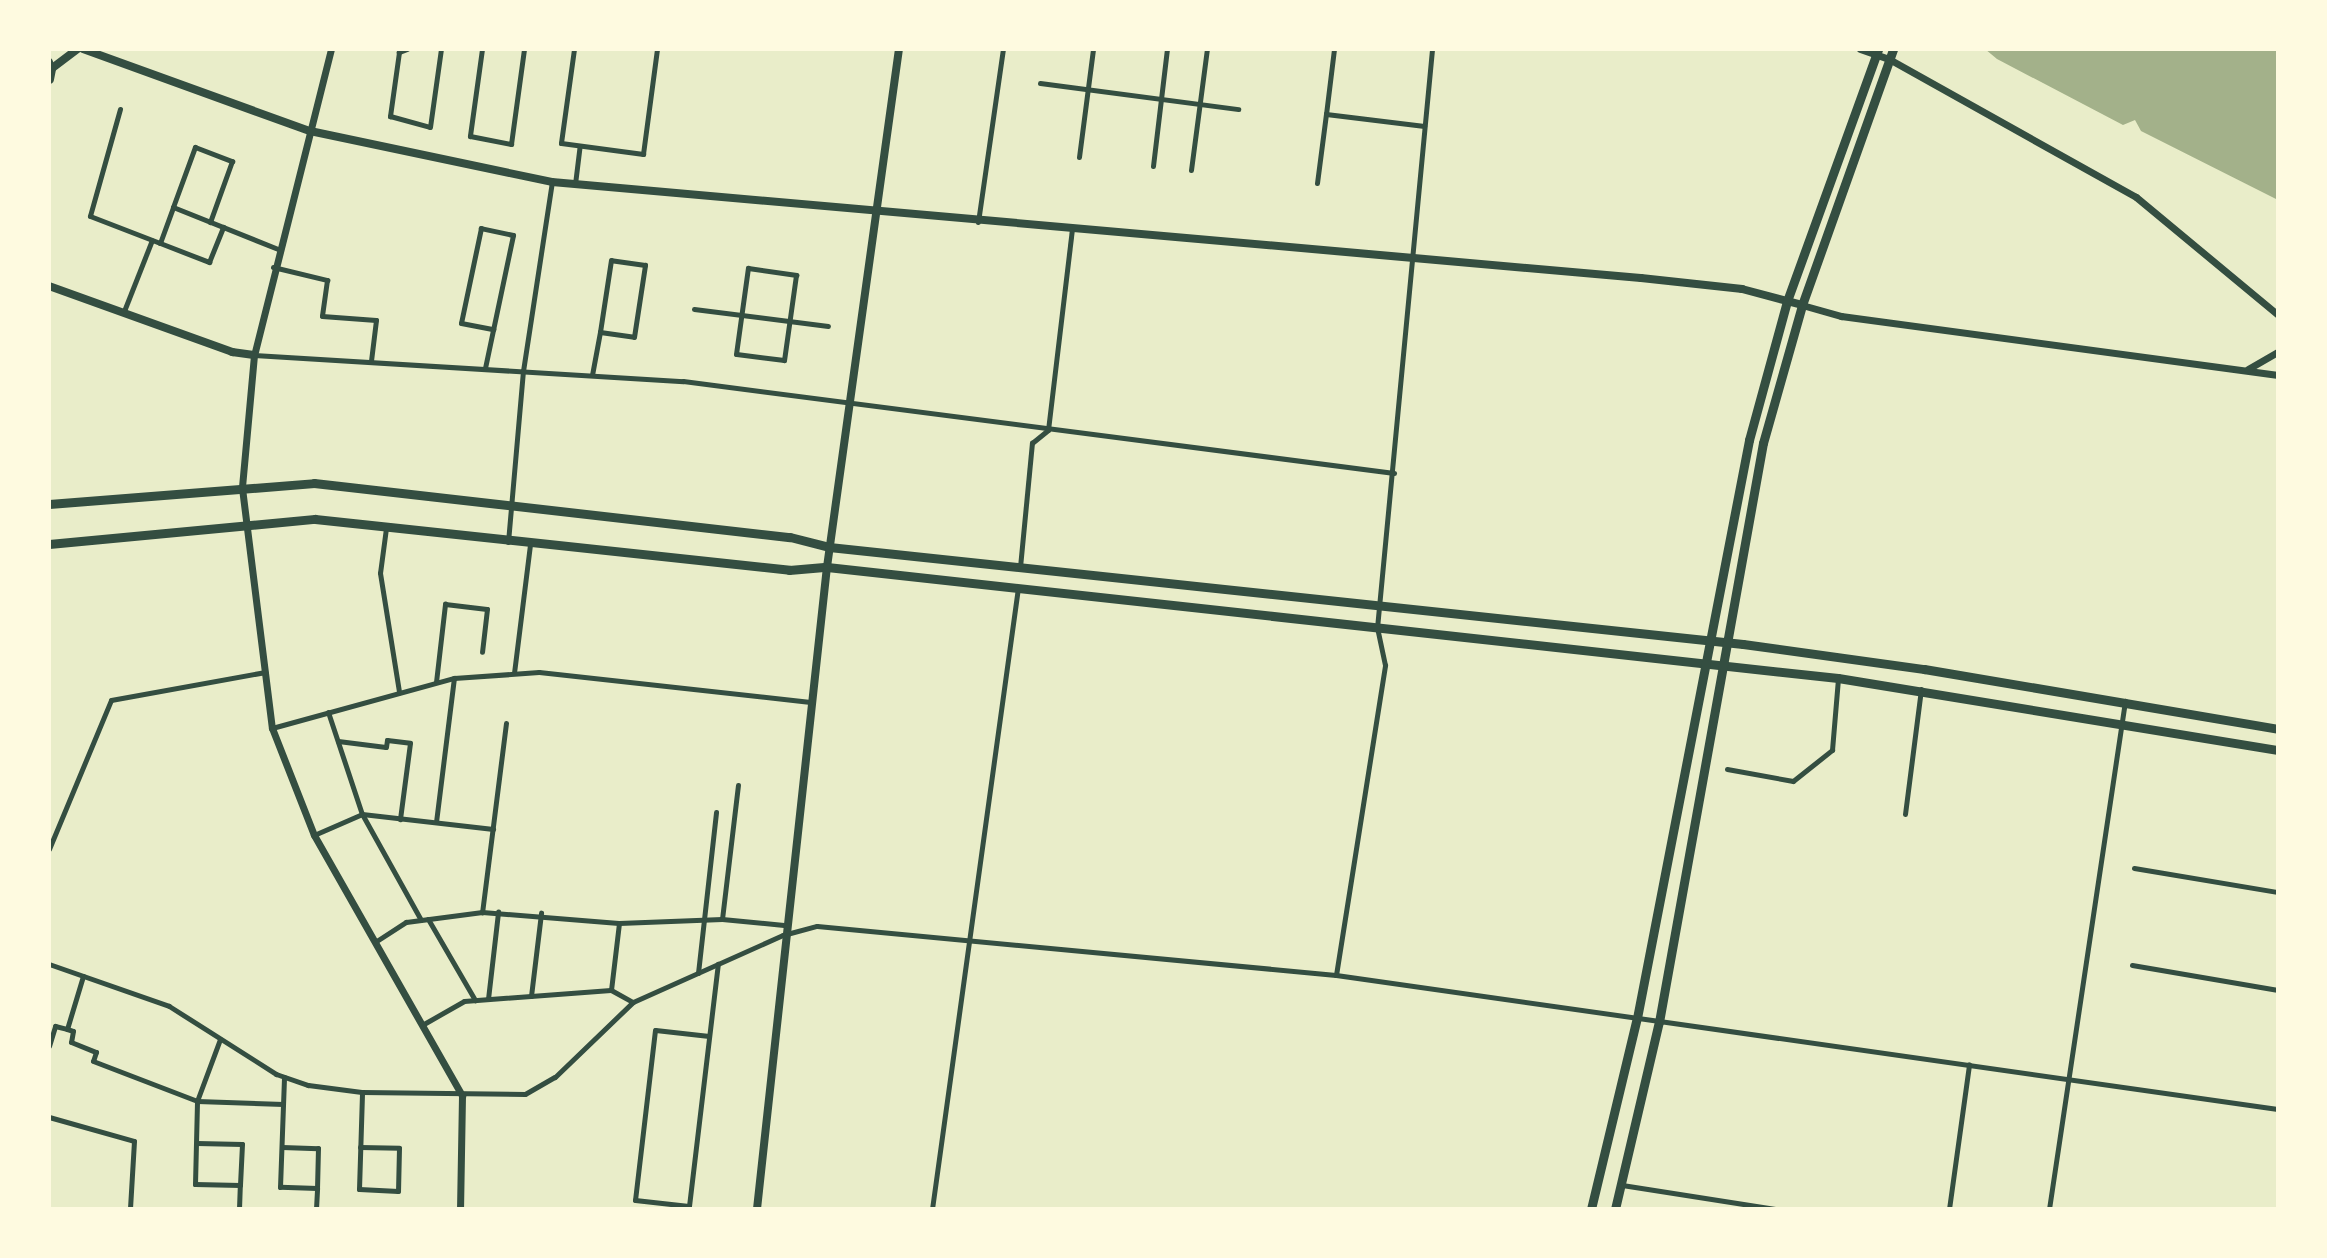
<!DOCTYPE html>
<html>
<head>
<meta charset="utf-8">
<style>
	body { margin:0 }
	#map { position:relative; width:2327px; height:1258px; overflow:hidden; background:#e9edc9; font-family:"Roboto Condensed",sans-serif }
	div>[style] { position:absolute }
	[style*='--x'] { left:calc(var(--x)*1px); top:calc(var(--y)*1px); width:calc(var(--w)*1px); rotate:calc(var(--a)*1deg) }
	.water>* { inset:0; background:#a3b18a }
	.minor>* { height:5px; margin:-2.5px; padding:0 2.5px; transform-origin:2.5px; border-radius:2.5px; background:#344e41 }
	.tertiary>* { height:7px; margin:-3.5px; padding:0 3.5px; transform-origin:3.5px; border-radius:3.5px; background:#344e41 }
	.secondary>* { height:8px; margin:-4px; padding:0 4px; transform-origin:4px; border-radius:4px; background:#344e41 }
	.primary>* { height:9px; margin:-4.5px; padding:0 4.5px; transform-origin:4.5px; border-radius:4.5px; background:#344e41 }
	span { translate:-50% -50%; white-space:nowrap; text-align:center; line-height:1.15; -webkit-text-stroke:7px #fefae0; paint-order:stroke }
	.frame { position:absolute; inset:0; border:51px solid #fefae0; pointer-events:none }
</style>
</head>
<body>
<div id="map">
	<div class="water">
		<i style="clip-path:polygon(1985px 49px,2278px 49px,2278px 200px,2141px 131px,2135px 120px,2123px 125px,1997px 59px)"></i>
	</div>
	<div class="minor">
		<i style="--x:407;--y:49;--w:9;--a:159"></i>
		<i style="--x:399;--y:52;--w:65;--a:98"></i>
		<i style="--x:390;--y:116;--w:41;--a:15.4"></i>
		<i style="--x:430;--y:127;--w:79;--a:-82"></i>
		<i style="--x:482;--y:49;--w:88;--a:97.9"></i>
		<i style="--x:470;--y:136;--w:42;--a:11"></i>
		<i style="--x:511;--y:144;--w:96;--a:-82.2"></i>
		<i style="--x:574;--y:49;--w:95;--a:97.9"></i>
		<i style="--x:561;--y:143;--w:83;--a:7.6"></i>
		<i style="--x:643;--y:154;--w:106;--a:-82.4"></i>
		<i style="--x:1334;--y:49;--w:65;--a:97"></i>
		<i style="--x:1326;--y:114;--w:99;--a:7"></i>
		<i style="--x:1040;--y:83;--w:200;--a:7.5"></i>
		<i style="--x:120;--y:109;--w:111;--a:105.7"></i>
		<i style="--x:90;--y:216;--w:75;--a:21.1"></i>
		<i style="--x:160;--y:243;--w:38;--a:-70"></i>
		<i style="--x:173;--y:207;--w:113;--a:21.8"></i>
		<i style="--x:1079;--y:157;--w:109;--a:-82.6"></i>
		<i style="--x:1153;--y:166;--w:118;--a:-83.2"></i>
		<i style="--x:1191;--y:170;--w:122;--a:-82.5"></i>
		<i style="--x:1317;--y:183;--w:70;--a:-82.6"></i>
		<i style="--x:575;--y:184;--w:38;--a:-83"></i>
		<i style="--x:173;--y:207;--w:64;--a:-69.9"></i>
		<i style="--x:195;--y:147;--w:40;--a:21"></i>
		<i style="--x:232;--y:161;--w:65;--a:109.8"></i>
		<i style="--x:978;--y:222;--w:175;--a:-81.8"></i>
		<i style="--x:160;--y:243;--w:53;--a:21.2"></i>
		<i style="--x:209;--y:262;--w:38;--a:-68"></i>
		<i style="--x:273;--y:267;--w:56;--a:13.5"></i>
		<i style="--x:327;--y:280;--w:36;--a:98"></i>
		<i style="--x:322;--y:316;--w:54;--a:4.2"></i>
		<i style="--x:376;--y:320;--w:41;--a:97"></i>
		<i style="--x:748;--y:268;--w:49;--a:8.3"></i>
		<i style="--x:796;--y:275;--w:86;--a:98"></i>
		<i style="--x:784;--y:360;--w:48;--a:-172.9"></i>
		<i style="--x:736;--y:354;--w:87;--a:-82.1"></i>
		<i style="--x:694;--y:309;--w:135;--a:7.2"></i>
		<i style="--x:124;--y:311;--w:76;--a:-68.5"></i>
		<i style="--x:254;--y:355;--w:430;--a:3.5"></i>
		<i style="--x:683;--y:381;--w:717;--a:7.37"></i>
		<i style="--x:485;--y:368;--w:136;--a:-78.1"></i>
		<i style="--x:513;--y:235;--w:33;--a:-168"></i>
		<i style="--x:481;--y:228;--w:97;--a:101.9"></i>
		<i style="--x:461;--y:323;--w:33;--a:11"></i>
		<i style="--x:592;--y:375;--w:44;--a:-79.5"></i>
		<i style="--x:600;--y:332;--w:34;--a:8"></i>
		<i style="--x:634;--y:337;--w:73;--a:-81.3"></i>
		<i style="--x:645;--y:265;--w:34;--a:-172"></i>
		<i style="--x:611;--y:260;--w:73;--a:98.7"></i>
		<i style="--x:386;--y:528;--w:45;--a:97.6"></i>
		<i style="--x:380;--y:573;--w:121;--a:80.9"></i>
		<i style="--x:508;--y:542;--w:172;--a:-85"></i>
		<i style="--x:523;--y:371;--w:191;--a:-81.3"></i>
		<i style="--x:1020;--y:567;--w:125;--a:-84.5"></i>
		<i style="--x:1032;--y:443;--w:21;--a:-39"></i>
		<i style="--x:1048;--y:430;--w:201;--a:-83.2"></i>
		<i style="--x:514;--y:673;--w:129;--a:-82.9"></i>
		<i style="--x:436;--y:682;--w:79;--a:-83.4"></i>
		<i style="--x:445;--y:604;--w:42;--a:6.8"></i>
		<i style="--x:487;--y:609;--w:43;--a:96.6"></i>
		<i style="--x:328;--y:712;--w:108;--a:71.6"></i>
		<i style="--x:362;--y:814;--w:121;--a:60.9"></i>
		<i style="--x:506;--y:723;--w:191;--a:97.2"></i>
		<i style="--x:482;--y:912;--w:137;--a:4.6"></i>
		<i style="--x:619;--y:923;--w:67;--a:96.8"></i>
		<i style="--x:272;--y:728;--w:189;--a:-15.4"></i>
		<i style="--x:454;--y:678;--w:85;--a:-4"></i>
		<i style="--x:539;--y:672;--w:273;--a:6.3"></i>
		<i style="--x:338;--y:741;--w:48;--a:7.1"></i>
		<i style="--x:386;--y:747;--w:7;--a:-82"></i>
		<i style="--x:387;--y:740;--w:23;--a:7"></i>
		<i style="--x:410;--y:743;--w:77;--a:97.5"></i>
		<i style="--x:1727;--y:769;--w:67;--a:10.3"></i>
		<i style="--x:1793;--y:781;--w:50;--a:-38.5"></i>
		<i style="--x:1832;--y:750;--w:72;--a:-85.2"></i>
		<i style="--x:1905;--y:814;--w:126;--a:-82.7"></i>
		<i style="--x:436;--y:822;--w:145;--a:-82.9"></i>
		<i style="--x:314;--y:835;--w:52;--a:-23.6"></i>
		<i style="--x:362;--y:814;--w:132;--a:6.5"></i>
		<i style="--x:49;--y:849;--w:161;--a:-67.4"></i>
		<i style="--x:111;--y:700;--w:157;--a:-10.3"></i>
		<i style="--x:2134;--y:868;--w:146;--a:9.5"></i>
		<i style="--x:428;--y:919;--w:94;--a:59.9"></i>
		<i style="--x:722;--y:919;--w:135;--a:-83.2"></i>
		<i style="--x:619;--y:923;--w:103;--a:-2.2"></i>
		<i style="--x:722;--y:919;--w:62;--a:5.5"></i>
		<i style="--x:375;--y:942;--w:37;--a:-33"></i>
		<i style="--x:406;--y:922;--w:77;--a:-7.5"></i>
		<i style="--x:49;--y:964;--w:127;--a:19.3"></i>
		<i style="--x:169;--y:1006;--w:127;--a:32.4"></i>
		<i style="--x:276;--y:1074;--w:34;--a:19"></i>
		<i style="--x:308;--y:1085;--w:54;--a:7.4"></i>
		<i style="--x:362;--y:1092;--w:163;--a:0.7"></i>
		<i style="--x:525;--y:1094;--w:34;--a:-30"></i>
		<i style="--x:555;--y:1077;--w:108;--a:-43.9"></i>
		<i style="--x:633;--y:1002;--w:164;--a:-24.1"></i>
		<i style="--x:783;--y:935;--w:35;--a:-15"></i>
		<i style="--x:817;--y:926;--w:521;--a:5.39"></i>
		<i style="--x:1336;--y:975;--w:951;--a:8.1"></i>
		<i style="--x:2132;--y:965;--w:148;--a:9.7"></i>
		<i style="--x:698;--y:973;--w:162;--a:-83.6"></i>
		<i style="--x:1336;--y:975;--w:314;--a:-81"></i>
		<i style="--x:1385;--y:665;--w:38;--a:-102"></i>
		<i style="--x:1377;--y:628;--w:582;--a:-84.57"></i>
		<i style="--x:83;--y:976;--w:55;--a:106.8"></i>
		<i style="--x:67;--y:1029;--w:6;--a:18"></i>
		<i style="--x:73;--y:1031;--w:11;--a:100"></i>
		<i style="--x:71;--y:1042;--w:27;--a:22"></i>
		<i style="--x:96;--y:1052;--w:9;--a:108"></i>
		<i style="--x:93;--y:1061;--w:111;--a:21"></i>
		<i style="--x:197;--y:1101;--w:66;--a:-69.6"></i>
		<i style="--x:531;--y:996;--w:84;--a:-83.1"></i>
		<i style="--x:488;--y:999;--w:88;--a:-83.4"></i>
		<i style="--x:422;--y:1025;--w:48;--a:-29.7"></i>
		<i style="--x:464;--y:1001;--w:147;--a:-4.3"></i>
		<i style="--x:611;--y:990;--w:25;--a:29"></i>
		<i style="--x:709;--y:1036;--w:54;--a:-173.7"></i>
		<i style="--x:655;--y:1030;--w:171;--a:96.7"></i>
		<i style="--x:635;--y:1200;--w:54;--a:6.3"></i>
		<i style="--x:689;--y:1206;--w:244;--a:-83.2"></i>
		<i style="--x:49;--y:1046;--w:21;--a:-73"></i>
		<i style="--x:55;--y:1026;--w:12;--a:14"></i>
		<i style="--x:49;--y:1117;--w:88;--a:15.8"></i>
		<i style="--x:134;--y:1141;--w:68;--a:93.4"></i>
		<i style="--x:197;--y:1143;--w:45;--a:1.3"></i>
		<i style="--x:242;--y:1144;--w:41;--a:92.8"></i>
		<i style="--x:282;--y:1147;--w:36;--a:2"></i>
		<i style="--x:318;--y:1148;--w:40;--a:91.4"></i>
		<i style="--x:317;--y:1188;--w:37;--a:-178"></i>
		<i style="--x:280;--y:1187;--w:110;--a:-87.9"></i>
		<i style="--x:360;--y:1147;--w:39;--a:1"></i>
		<i style="--x:399;--y:1148;--w:43;--a:91.3"></i>
		<i style="--x:398;--y:1191;--w:39;--a:-177"></i>
		<i style="--x:359;--y:1189;--w:97;--a:-88.2"></i>
		<i style="--x:1622;--y:1185;--w:155;--a:8.9"></i>
		<i style="--x:239;--y:1209;--w:24;--a:-88"></i>
		<i style="--x:240;--y:1185;--w:45;--a:-178.7"></i>
		<i style="--x:195;--y:1184;--w:83;--a:-88.6"></i>
		<i style="--x:197;--y:1101;--w:86;--a:2"></i>
		<i style="--x:316;--y:1209;--w:21;--a:-87"></i>
		<i style="--x:932;--y:1209;--w:627;--a:-82.12"></i>
		<i style="--x:1949;--y:1209;--w:146;--a:-82.1"></i>
		<i style="--x:2049;--y:1209;--w:514;--a:-81.49"></i>
	</div>
	<div class="tertiary">
		<i style="--x:331;--y:49;--w:316;--a:104.1"></i>
		<i style="--x:254;--y:355;--w:134;--a:95.2"></i>
		<i style="--x:242;--y:488;--w:242;--a:82.9"></i>
		<i style="--x:272;--y:728;--w:115;--a:68.6"></i>
		<i style="--x:314;--y:835;--w:300;--a:60.4"></i>
		<i style="--x:462;--y:1096;--w:113;--a:91"></i>
		<i style="--x:1860;--y:49;--w:31;--a:19"></i>
		<i style="--x:1889;--y:59;--w:283;--a:29.2"></i>
		<i style="--x:2136;--y:197;--w:185;--a:39.7"></i>
		<i style="--x:1802;--y:305;--w:41;--a:15.8"></i>
		<i style="--x:1841;--y:316;--w:441;--a:7.7"></i>
		<i style="--x:2248;--y:369;--w:34;--a:-30"></i>
	</div>
	<div class="secondary">
		<i style="--x:83;--y:49;--w:241;--a:19.9"></i>
		<i style="--x:310;--y:131;--w:247;--a:11.9"></i>
		<i style="--x:552;--y:182;--w:1093;--a:5.04"></i>
		<i style="--x:1641;--y:278;--w:102;--a:6.2"></i>
		<i style="--x:1742;--y:289;--w:62;--a:14.9"></i>
		<i style="--x:49;--y:62;--w:7;--a:74"></i>
		<i style="--x:51;--y:69;--w:34;--a:-37"></i>
		<i style="--x:49;--y:286;--w:195;--a:19.8"></i>
		<i style="--x:232;--y:352;--w:22;--a:8"></i>
		<i style="--x:757;--y:1209;--w:646;--a:-83.78"></i>
		<i style="--x:827;--y:567;--w:523;--a:-82.09"></i>
	</div>
	<div class="primary">
		<i style="--x:49;--y:79;--w:10;--a:-79"></i>
		<i style="--x:49;--y:504;--w:266;--a:-4.5"></i>
		<i style="--x:314;--y:483;--w:479;--a:6.5"></i>
		<i style="--x:790;--y:537;--w:40;--a:14.4"></i>
		<i style="--x:829;--y:547;--w:919;--a:6.06"></i>
		<i style="--x:1743;--y:644;--w:183;--a:7.9"></i>
		<i style="--x:1924;--y:669;--w:359;--a:9.6"></i>
		<i style="--x:49;--y:544;--w:267;--a:-5.4"></i>
		<i style="--x:315;--y:519;--w:477;--a:6.1"></i>
		<i style="--x:789;--y:570;--w:38;--a:-5"></i>
		<i style="--x:827;--y:567;--w:1017;--a:6.27"></i>
		<i style="--x:1838;--y:678;--w:446;--a:9.3"></i>
		<i style="--x:1591;--y:1209;--w:196;--a:-76.5"></i>
		<i style="--x:1637;--y:1018;--w:589;--a:-79.03"></i>
		<i style="--x:1749;--y:440;--w:144;--a:-74.7"></i>
		<i style="--x:1787;--y:301;--w:268;--a:-70.1"></i>
		<i style="--x:1615;--y:1209;--w:192;--a:-76.8"></i>
		<i style="--x:1659;--y:1022;--w:588;--a:-79.82"></i>
		<i style="--x:1763;--y:443;--w:143;--a:-74.2"></i>
		<i style="--x:1802;--y:305;--w:272;--a:-70.4"></i>
	</div>
	<div class="frame"></div>
</div>
</body>
</html>
